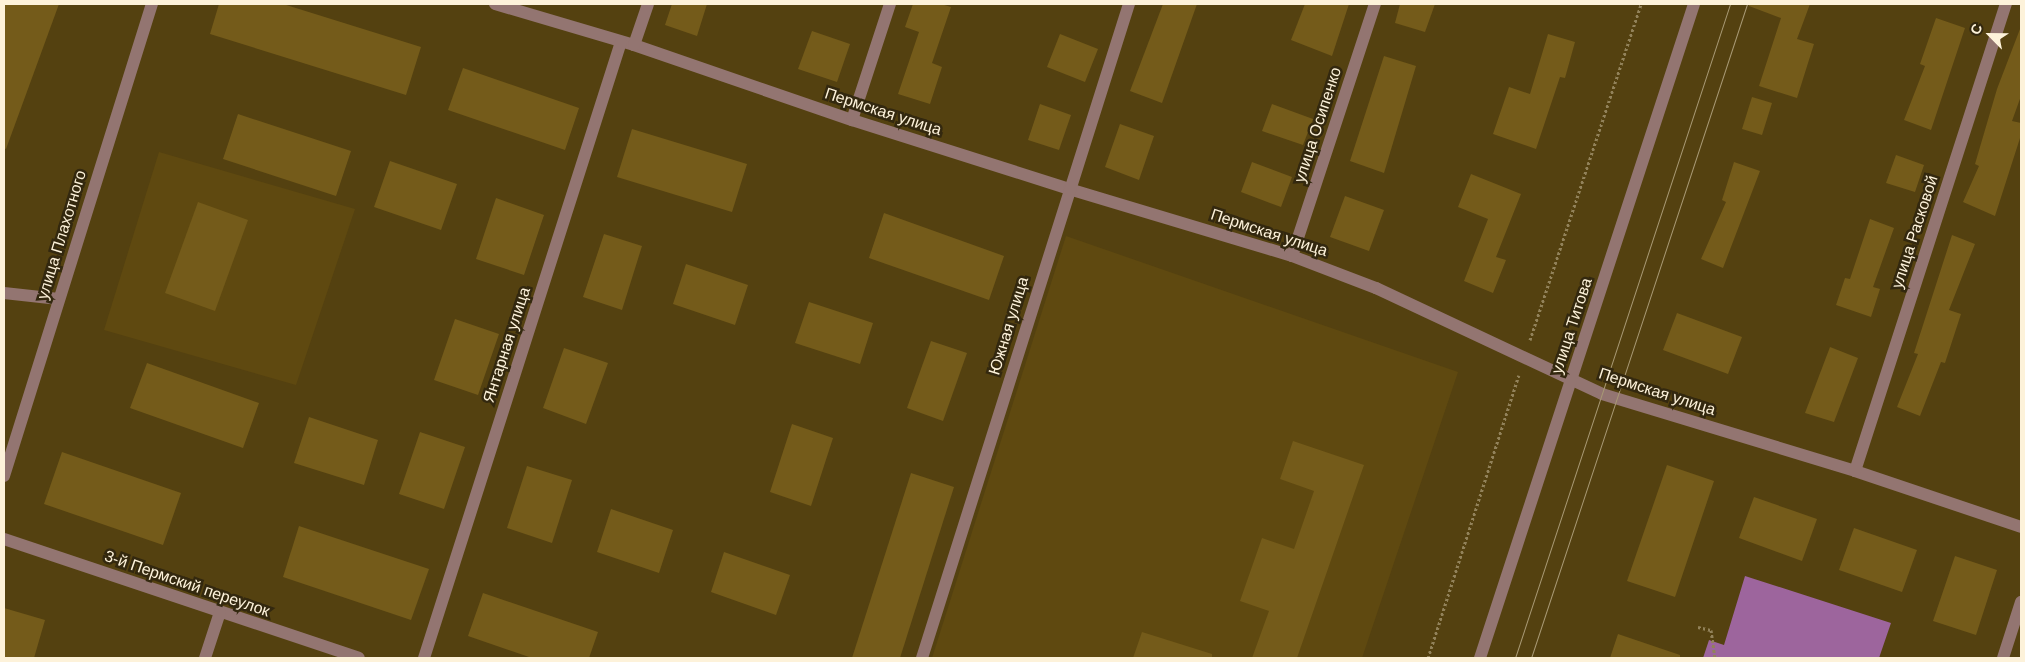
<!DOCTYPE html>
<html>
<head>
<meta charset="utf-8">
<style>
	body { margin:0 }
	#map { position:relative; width:2025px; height:662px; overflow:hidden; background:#544110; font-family:Arial,sans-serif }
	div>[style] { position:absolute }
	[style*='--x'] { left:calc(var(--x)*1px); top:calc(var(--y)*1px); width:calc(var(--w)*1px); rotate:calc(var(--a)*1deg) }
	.built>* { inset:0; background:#5f4910 }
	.forest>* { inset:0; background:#9d659d }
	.building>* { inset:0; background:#745b1a }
	.path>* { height:3px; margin-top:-1.5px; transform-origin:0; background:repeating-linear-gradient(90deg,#92825a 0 2.5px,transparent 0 5px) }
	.minor>* { height:12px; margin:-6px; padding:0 6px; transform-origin:6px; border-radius:6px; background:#937571 }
	.tram>* { height:1px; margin:-0.5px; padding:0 0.5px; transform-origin:0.5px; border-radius:0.5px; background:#a89974 }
	span { translate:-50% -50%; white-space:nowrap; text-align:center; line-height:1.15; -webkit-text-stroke:5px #33280f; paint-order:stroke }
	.street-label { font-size:16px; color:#fdf2da }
	.frame { position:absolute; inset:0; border:5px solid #fdf2da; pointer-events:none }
	.north { position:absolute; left:1965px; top:10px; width:50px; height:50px; -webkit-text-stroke:4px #33280f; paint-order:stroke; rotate:293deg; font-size:14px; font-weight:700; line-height:20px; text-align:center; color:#fdf2da }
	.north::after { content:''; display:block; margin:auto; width:18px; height:22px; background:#fdf2da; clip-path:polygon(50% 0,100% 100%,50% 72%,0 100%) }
</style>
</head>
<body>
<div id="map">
	<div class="built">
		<i style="clip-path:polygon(159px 152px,355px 209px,296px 385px,104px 330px)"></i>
		<i style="clip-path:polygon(1066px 236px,1458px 372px,1362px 658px,932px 658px)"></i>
	</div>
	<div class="forest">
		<i style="clip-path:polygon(1745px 576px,1891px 623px,1879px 658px,1703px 658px,1709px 640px,1724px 645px)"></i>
	</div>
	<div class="building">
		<i style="clip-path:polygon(4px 4px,59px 4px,6px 149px,4px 148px)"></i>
		<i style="clip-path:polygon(219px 4px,283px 4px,421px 47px,406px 95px,210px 34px)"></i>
		<i style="clip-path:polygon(672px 4px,707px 4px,697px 36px,665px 25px)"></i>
		<i style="clip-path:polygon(913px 4px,941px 4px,951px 7px,932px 63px,942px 67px,930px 104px,898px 94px,919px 32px,905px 27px)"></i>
		<i style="clip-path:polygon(1163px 4px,1197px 4px,1162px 103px,1130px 91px)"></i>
		<i style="clip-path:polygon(1305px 4px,1349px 4px,1332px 56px,1291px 40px)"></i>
		<i style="clip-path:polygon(1400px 4px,1435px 4px,1425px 32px,1395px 23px)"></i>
		<i style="clip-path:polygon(1749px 4px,1810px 4px,1797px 39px,1814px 44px,1797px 98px,1759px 86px,1781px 18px,1749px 6px)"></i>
		<i style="clip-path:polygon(1936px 18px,1965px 28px,1931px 130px,1904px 120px,1925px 66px,1920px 64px)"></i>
		<i style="clip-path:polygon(2020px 29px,2021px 96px,2012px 121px,2021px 123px,2021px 135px,1995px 216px,1963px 202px,1979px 166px,1975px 164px,1997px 89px)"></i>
		<i style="clip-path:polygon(812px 31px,850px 44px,837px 82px,798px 69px)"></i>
		<i style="clip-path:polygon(1060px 34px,1098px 49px,1085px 82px,1047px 67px)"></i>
		<i style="clip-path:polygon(1548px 34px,1575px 42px,1565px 78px,1560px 77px,1536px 149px,1493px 134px,1509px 87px,1530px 94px)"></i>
		<i style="clip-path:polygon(1384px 56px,1416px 66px,1384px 173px,1350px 161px)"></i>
		<i style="clip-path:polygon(463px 68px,579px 108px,565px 150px,448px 110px)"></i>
		<i style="clip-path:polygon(1752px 97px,1772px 103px,1762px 135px,1742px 129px)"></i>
		<i style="clip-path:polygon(1040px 104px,1071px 115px,1059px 150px,1028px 140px)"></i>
		<i style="clip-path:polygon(1272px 104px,1313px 119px,1303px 145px,1262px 131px)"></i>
		<i style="clip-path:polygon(238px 114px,351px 151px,336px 196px,223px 159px)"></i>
		<i style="clip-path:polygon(1120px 124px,1154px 136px,1139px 180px,1105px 167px)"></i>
		<i style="clip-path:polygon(632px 129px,747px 164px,732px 212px,617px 177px)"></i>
		<i style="clip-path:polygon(1896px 155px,1924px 165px,1915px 192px,1886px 183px)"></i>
		<i style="clip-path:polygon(390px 161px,457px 184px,441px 230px,374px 207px)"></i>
		<i style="clip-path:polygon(1252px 162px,1292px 177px,1281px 207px,1241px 192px)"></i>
		<i style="clip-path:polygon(1734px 162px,1760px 171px,1723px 268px,1701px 259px,1726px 202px,1722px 200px)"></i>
		<i style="clip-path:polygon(1471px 174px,1521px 194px,1496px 257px,1506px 260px,1493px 293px,1464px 281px,1488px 219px,1458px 207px)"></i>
		<i style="clip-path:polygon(1345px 196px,1384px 210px,1369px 251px,1330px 237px)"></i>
		<i style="clip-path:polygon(496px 198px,544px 215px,524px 275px,476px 259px)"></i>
		<i style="clip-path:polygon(198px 202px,248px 220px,215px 311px,165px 293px)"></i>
		<i style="clip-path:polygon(884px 213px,1004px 256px,989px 300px,869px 258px)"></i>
		<i style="clip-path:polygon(1870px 219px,1894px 228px,1873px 287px,1880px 289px,1871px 317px,1836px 305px,1845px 278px,1850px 279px)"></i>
		<i style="clip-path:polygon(604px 234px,642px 246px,622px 310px,583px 297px)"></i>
		<i style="clip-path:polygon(1952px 235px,1975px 244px,1949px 310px,1961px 314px,1945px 363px,1941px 362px,1920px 416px,1897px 407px,1918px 354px,1914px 353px)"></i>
		<i style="clip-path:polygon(686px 264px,748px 285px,735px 325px,673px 304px)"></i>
		<i style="clip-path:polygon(809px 302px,873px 323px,860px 364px,795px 343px)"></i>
		<i style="clip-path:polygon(1677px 313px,1742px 337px,1728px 374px,1663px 350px)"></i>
		<i style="clip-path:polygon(455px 319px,499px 334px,478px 395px,434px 380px)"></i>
		<i style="clip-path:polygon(931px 341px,967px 353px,943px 421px,907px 408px)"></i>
		<i style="clip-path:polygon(1830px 347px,1858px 358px,1834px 422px,1805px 413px)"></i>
		<i style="clip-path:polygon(564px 348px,608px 363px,586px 424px,543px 408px)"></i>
		<i style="clip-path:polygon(147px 363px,259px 403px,243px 448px,130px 408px)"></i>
		<i style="clip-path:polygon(309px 417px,378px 440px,364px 485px,294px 463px)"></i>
		<i style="clip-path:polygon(792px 424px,833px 438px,811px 506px,770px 492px)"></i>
		<i style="clip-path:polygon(420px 432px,465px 447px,444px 509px,399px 494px)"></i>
		<i style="clip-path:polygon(1293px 441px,1364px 465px,1297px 658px,1252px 658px,1269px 611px,1240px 601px,1262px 538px,1294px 549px,1314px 491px,1280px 479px)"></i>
		<i style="clip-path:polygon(62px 452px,181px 493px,163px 545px,44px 504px)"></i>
		<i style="clip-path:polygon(1667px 465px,1714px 481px,1675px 597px,1627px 581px)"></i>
		<i style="clip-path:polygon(527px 466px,572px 480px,552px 543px,507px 528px)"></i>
		<i style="clip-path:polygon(911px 473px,954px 487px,900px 658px,852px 658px)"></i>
		<i style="clip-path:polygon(1754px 497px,1817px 519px,1802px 561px,1739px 538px)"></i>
		<i style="clip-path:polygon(611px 509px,673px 530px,659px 573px,597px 552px)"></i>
		<i style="clip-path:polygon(299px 526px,429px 569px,411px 620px,283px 577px)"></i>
		<i style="clip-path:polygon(1854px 528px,1917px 550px,1902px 592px,1839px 570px)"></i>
		<i style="clip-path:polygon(724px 552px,790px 575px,776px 615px,711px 592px)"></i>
		<i style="clip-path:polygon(1955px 556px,1997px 570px,1976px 635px,1933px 621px)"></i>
		<i style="clip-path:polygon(483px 593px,598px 632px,589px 658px,532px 658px,468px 636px)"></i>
		<i style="clip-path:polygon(4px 608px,45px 620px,34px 658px,4px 658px)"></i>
		<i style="clip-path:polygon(1142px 632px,1212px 654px,1212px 658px,1133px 658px)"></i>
		<i style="clip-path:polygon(1618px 634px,1680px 655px,1680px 658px,1610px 658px)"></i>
	</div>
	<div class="path">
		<i style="--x:1530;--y:340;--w:354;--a:-71.7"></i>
		<i style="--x:1698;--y:627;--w:13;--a:13"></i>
		<i style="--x:1711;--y:630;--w:28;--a:82"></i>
		<i style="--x:1428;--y:658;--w:297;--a:-72.2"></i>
	</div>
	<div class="minor">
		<i style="--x:495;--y:4;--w:145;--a:16.4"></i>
		<i style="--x:634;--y:45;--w:231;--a:19"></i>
		<i style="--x:852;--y:120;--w:228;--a:17.6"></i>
		<i style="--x:1069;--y:189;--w:233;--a:16.7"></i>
		<i style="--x:1292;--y:256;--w:90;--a:20.9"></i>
		<i style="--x:1376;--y:288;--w:250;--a:25.1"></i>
		<i style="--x:1602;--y:394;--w:264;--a:16.9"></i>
		<i style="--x:1855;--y:471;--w:175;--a:18.6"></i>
		<i style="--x:634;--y:45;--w:43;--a:-71.1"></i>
		<i style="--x:852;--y:120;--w:122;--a:-71.9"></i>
		<i style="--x:1292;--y:256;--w:265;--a:-71.8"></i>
		<i style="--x:4;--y:293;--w:55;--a:6.2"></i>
		<i style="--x:1855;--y:471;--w:491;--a:-72.1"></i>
		<i style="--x:4;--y:476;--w:495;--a:-72.6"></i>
		<i style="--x:4;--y:539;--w:374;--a:18.5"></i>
		<i style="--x:205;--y:658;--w:48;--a:-71.9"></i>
		<i style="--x:424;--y:658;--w:647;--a:-72.27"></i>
		<i style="--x:922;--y:658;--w:686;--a:-72.44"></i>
		<i style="--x:1480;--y:658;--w:688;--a:-71.88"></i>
		<i style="--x:2003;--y:658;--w:59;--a:-72.2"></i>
	</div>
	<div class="tram">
		<i style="--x:1515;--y:658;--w:688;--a:-71.8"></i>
		<i style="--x:1531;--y:658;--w:689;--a:-71.72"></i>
	</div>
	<div class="street-label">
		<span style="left:883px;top:112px;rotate:18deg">Пермская улица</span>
		<span style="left:1318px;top:125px;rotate:-72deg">улица Осипенко</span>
		<span style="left:1915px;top:232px;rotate:-72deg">улица Расковой</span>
		<span style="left:1269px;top:233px;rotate:18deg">Пермская улица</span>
		<span style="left:62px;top:235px;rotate:-73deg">улица Плахотного</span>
		<span style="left:1009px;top:326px;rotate:-73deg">Южная улица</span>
		<span style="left:1572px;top:326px;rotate:-72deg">улица Титова</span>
		<span style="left:507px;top:345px;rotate:-72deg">Янтарная улица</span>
		<span style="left:1657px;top:392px;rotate:18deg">Пермская улица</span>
		<span style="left:187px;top:584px;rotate:19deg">3-й Пермский переулок</span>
	</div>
	<div class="frame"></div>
	<div class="north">С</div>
</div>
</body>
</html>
